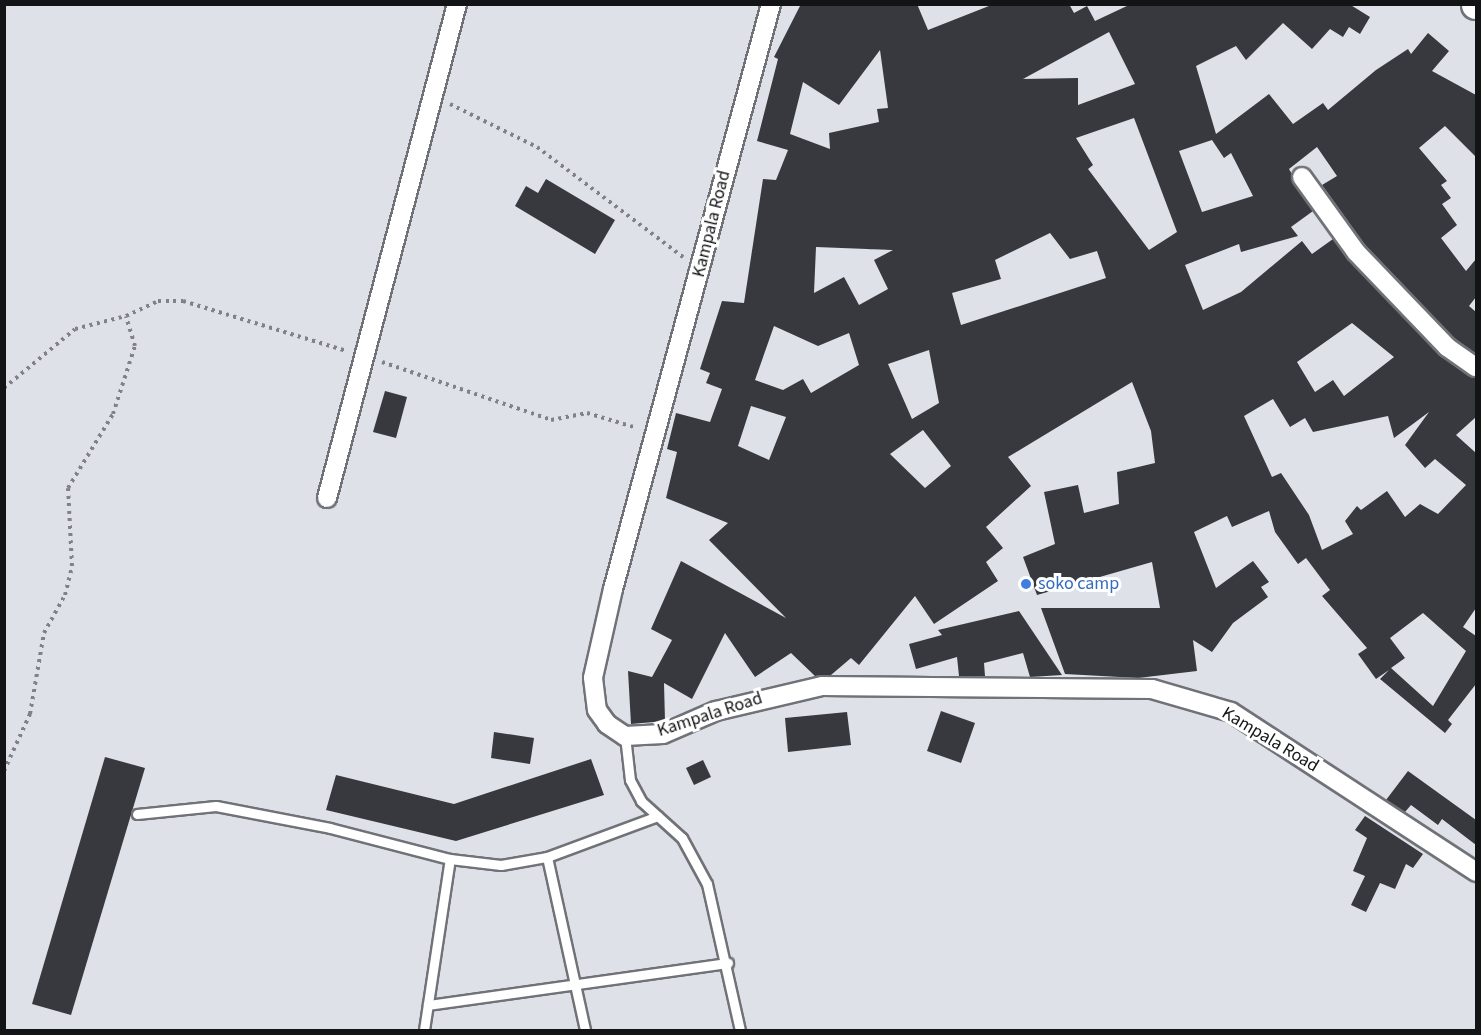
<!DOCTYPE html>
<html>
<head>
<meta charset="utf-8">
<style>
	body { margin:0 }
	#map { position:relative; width:1481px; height:1035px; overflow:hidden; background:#dfe1e8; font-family:"Source Sans 3",sans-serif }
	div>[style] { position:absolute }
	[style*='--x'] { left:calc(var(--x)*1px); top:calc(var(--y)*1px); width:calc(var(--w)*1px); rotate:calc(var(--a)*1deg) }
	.building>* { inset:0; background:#37393e }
	.path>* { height:4px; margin-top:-2px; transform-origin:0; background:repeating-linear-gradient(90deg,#818287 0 3px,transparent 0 7.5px) }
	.roads { filter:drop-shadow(2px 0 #707278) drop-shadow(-2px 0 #707278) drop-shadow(0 2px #707278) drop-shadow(0 -2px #707278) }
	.service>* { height:9px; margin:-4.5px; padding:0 4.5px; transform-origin:4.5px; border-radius:4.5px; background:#fff }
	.minor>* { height:18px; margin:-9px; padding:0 9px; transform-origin:9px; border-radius:9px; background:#fff }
	.primary>* { height:28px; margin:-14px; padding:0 14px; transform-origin:14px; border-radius:14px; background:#fff }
	.dots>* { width:16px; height:16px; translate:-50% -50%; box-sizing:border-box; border:3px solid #fff; border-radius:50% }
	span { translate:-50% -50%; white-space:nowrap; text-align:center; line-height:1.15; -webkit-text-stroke:6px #fff; paint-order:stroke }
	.street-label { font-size:18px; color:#131416 }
	.shop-label { font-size:18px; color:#366cbe }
	.left { translate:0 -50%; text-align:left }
	.frame { position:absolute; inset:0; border:6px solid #131416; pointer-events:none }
</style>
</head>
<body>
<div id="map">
	<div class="building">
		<i style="clip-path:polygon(evenodd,801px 4px,917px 4px,928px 30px,994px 4px,1069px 4px,1074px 13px,1087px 6px,1095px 21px,1129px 5px,1147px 4px,1349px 4px,1370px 17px,1360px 34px,1349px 27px,1343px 37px,1330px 29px,1312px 49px,1283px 23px,1246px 60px,1236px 46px,1196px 66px,1216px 134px,1269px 94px,1293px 124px,1323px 103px,1328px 110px,1376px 70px,1408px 49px,1411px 54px,1428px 33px,1449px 51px,1432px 71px,1476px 95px,1476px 157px,1445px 126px,1419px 148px,1447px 181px,1441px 185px,1451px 198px,1442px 204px,1457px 225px,1441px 238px,1466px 271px,1476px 259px,1476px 297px,1469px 306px,1476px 312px,1476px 354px,1454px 338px,1365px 245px,1322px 185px,1337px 176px,1317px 147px,1289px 169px,1313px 211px,1291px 227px,1298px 236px,1241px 252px,1239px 244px,1185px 265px,1203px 310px,1241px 292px,1302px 241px,1312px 254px,1333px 239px,1439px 355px,1476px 378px,1476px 417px,1456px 435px,1476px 453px,1476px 608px,1463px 627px,1476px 636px,1476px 684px,1448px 720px,1452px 724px,1445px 733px,1380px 679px,1389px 670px,1376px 679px,1358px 654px,1367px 648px,1322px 596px,1330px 590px,1306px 558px,1298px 564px,1275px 532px,1269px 511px,1232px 527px,1227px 516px,1194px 532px,1216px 588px,1253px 561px,1269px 582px,1261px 587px,1268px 597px,1233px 623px,1212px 652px,1193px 640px,1197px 671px,1138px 678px,1065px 674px,1041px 608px,1160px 608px,1152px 562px,1037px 595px,1023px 557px,1055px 544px,1044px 492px,1078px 485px,1084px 513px,1119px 504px,1117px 472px,1155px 463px,1151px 431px,1132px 382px,1008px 457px,1031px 486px,986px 527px,1003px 548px,986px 562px,998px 581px,934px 624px,915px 596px,859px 665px,851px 658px,831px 675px,815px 676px,791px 653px,755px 677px,725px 633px,692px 699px,664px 683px,665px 721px,631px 724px,628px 671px,652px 677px,672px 640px,651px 629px,681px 561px,786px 618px,709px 540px,728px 523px,666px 498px,677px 452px,667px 449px,676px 413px,710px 422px,722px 389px,706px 383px,710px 373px,700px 369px,722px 301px,744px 303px,763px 179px,776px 180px,788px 150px,757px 141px,778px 59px,774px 57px,801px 4px,1109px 32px,1135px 84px,1078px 105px,1078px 78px,1023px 79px,1109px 32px,801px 4px,880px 50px,888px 108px,877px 109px,879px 122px,829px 133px,830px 149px,790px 134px,803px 82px,839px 105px,880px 50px,801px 4px,1134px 118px,1177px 232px,1149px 250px,1088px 169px,1093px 165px,1076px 138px,1134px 118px,801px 4px,1212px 140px,1224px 158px,1231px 153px,1253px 196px,1202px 212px,1179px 151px,1212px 140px,801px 4px,1050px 233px,1070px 259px,1097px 251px,1106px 278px,961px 325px,952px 293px,1001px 279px,995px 260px,1050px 233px,801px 4px,816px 247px,893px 250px,874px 260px,888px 289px,859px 305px,844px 277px,814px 293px,816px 247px,801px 4px,1352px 323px,1394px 357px,1344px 396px,1333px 380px,1315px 392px,1297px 362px,1352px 323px,801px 4px,774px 326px,818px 346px,849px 333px,859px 365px,811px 393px,803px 379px,783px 390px,755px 380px,774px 326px,801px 4px,929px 350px,939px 403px,912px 419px,888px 364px,929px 350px,801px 4px,1273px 399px,1290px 427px,1305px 418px,1313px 432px,1388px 416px,1394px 438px,1429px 412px,1405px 445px,1425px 468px,1435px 459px,1466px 485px,1438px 514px,1420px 504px,1405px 517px,1387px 491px,1361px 510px,1357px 506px,1345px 521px,1353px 534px,1322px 550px,1309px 515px,1281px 473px,1272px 477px,1244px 416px,1273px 399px,801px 4px,751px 406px,786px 417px,769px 460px,738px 446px,751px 406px,801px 4px,923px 430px,951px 466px,925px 488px,890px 454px,923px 430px,801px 4px,1423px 613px,1466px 651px,1433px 706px,1391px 668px,1405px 658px,1390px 638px,1423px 613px)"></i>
		<i style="clip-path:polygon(546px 179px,615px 220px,595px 254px,515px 206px,526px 186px,538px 193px)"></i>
		<i style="clip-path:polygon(385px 391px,407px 397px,396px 438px,373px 432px)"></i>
		<i style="clip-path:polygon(1019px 611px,1062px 675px,1030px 677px,1023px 653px,984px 663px,985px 676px,959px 676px,957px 657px,916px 669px,909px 644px,942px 635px,938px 630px)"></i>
		<i style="clip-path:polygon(941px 711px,975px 723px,961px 763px,927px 751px)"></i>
		<i style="clip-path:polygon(847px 712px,851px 745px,788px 752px,785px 718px)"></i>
		<i style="clip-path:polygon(494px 732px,534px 738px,530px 764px,491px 758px)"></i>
		<i style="clip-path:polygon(105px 757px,145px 768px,71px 1015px,32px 1004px)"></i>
		<i style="clip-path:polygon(591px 759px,604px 795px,456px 841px,326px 810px,336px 775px,454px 804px)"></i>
		<i style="clip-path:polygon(703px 760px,711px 777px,694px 785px,686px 768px)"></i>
		<i style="clip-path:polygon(1408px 771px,1476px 820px,1476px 845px,1442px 819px,1438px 825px,1411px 805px,1405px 812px,1386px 800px)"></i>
		<i style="clip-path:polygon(1365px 816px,1423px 854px,1413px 868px,1406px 864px,1395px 889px,1380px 883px,1366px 912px,1351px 905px,1365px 876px,1353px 871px,1367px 838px,1355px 830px)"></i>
	</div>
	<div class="path">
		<i style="--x:450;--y:104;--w:97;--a:26.3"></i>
		<i style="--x:537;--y:147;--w:183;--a:37"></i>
		<i style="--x:382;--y:362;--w:179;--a:18.9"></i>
		<i style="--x:551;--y:420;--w:37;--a:-11"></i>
		<i style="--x:587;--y:413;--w:52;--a:16.7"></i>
		<i style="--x:4;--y:388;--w:92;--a:-39.7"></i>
		<i style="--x:75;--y:329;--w:53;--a:-14.3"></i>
		<i style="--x:126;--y:316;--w:35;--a:-25"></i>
		<i style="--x:158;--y:301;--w:25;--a:0"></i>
		<i style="--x:183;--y:301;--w:171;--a:17"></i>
		<i style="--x:4;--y:771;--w:63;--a:-65.5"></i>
		<i style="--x:30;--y:714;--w:82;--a:-80.2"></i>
		<i style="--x:44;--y:633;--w:43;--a:-61.1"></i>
		<i style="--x:65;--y:595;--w:30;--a:-76"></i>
		<i style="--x:72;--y:566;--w:78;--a:-92.9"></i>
		<i style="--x:68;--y:488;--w:87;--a:-58.7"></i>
		<i style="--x:113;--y:414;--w:71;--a:-72.1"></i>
		<i style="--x:135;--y:346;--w:31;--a:-107"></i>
	</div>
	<div class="roads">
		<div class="service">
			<i style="--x:625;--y:736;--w:44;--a:83.5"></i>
			<i style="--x:630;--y:780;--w:24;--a:62"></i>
			<i style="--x:641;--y:801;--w:55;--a:42.1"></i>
			<i style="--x:682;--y:838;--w:52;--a:61.5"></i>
			<i style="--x:707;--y:884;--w:150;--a:77.3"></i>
			<i style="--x:137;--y:814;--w:79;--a:-5.8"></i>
			<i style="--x:216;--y:806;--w:116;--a:10.9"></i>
			<i style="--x:330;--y:828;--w:124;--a:14.5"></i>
			<i style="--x:450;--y:859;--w:51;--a:6.7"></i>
			<i style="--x:501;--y:865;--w:47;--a:-9.9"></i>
			<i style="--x:547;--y:857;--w:118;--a:-20.3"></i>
			<i style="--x:547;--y:857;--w:177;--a:77.6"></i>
			<i style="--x:428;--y:1005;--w:303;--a:-8"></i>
			<i style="--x:424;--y:1030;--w:173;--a:-81.4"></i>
		</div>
		<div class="minor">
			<i style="--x:771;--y:4;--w:606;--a:105.11"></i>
			<i style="--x:613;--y:589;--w:91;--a:102.7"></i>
			<i style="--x:593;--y:678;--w:32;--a:83"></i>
			<i style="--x:597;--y:710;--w:17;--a:54"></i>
			<i style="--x:607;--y:724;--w:22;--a:34"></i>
			<i style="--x:625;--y:736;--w:38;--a:-3"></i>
			<i style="--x:663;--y:734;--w:58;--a:-23.5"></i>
			<i style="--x:716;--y:711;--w:109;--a:-13.3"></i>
			<i style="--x:822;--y:686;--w:330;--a:0.5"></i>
			<i style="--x:1152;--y:689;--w:82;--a:16.2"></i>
			<i style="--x:1231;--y:712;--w:293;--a:33.1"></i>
			<i style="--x:1302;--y:177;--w:92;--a:54.2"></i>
			<i style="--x:1356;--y:252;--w:132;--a:46.2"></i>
			<i style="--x:1447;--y:347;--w:35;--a:35"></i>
			<i style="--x:327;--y:498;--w:511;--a:-75.26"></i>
		</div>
		<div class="primary">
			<i style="--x:1476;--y:4;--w:1;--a:90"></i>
		</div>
	</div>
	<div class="dots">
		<i style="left:1026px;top:584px;background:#3f7fe0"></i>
	</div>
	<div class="street-label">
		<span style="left:712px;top:224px;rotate:-76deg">Kampala Road</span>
		<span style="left:710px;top:715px;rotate:-18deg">Kampala Road</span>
		<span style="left:1270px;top:740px;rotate:31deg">Kampala Road</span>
	</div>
	<div class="shop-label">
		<span class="left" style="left:1038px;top:584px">soko camp</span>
	</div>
	<div class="frame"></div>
</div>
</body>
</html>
